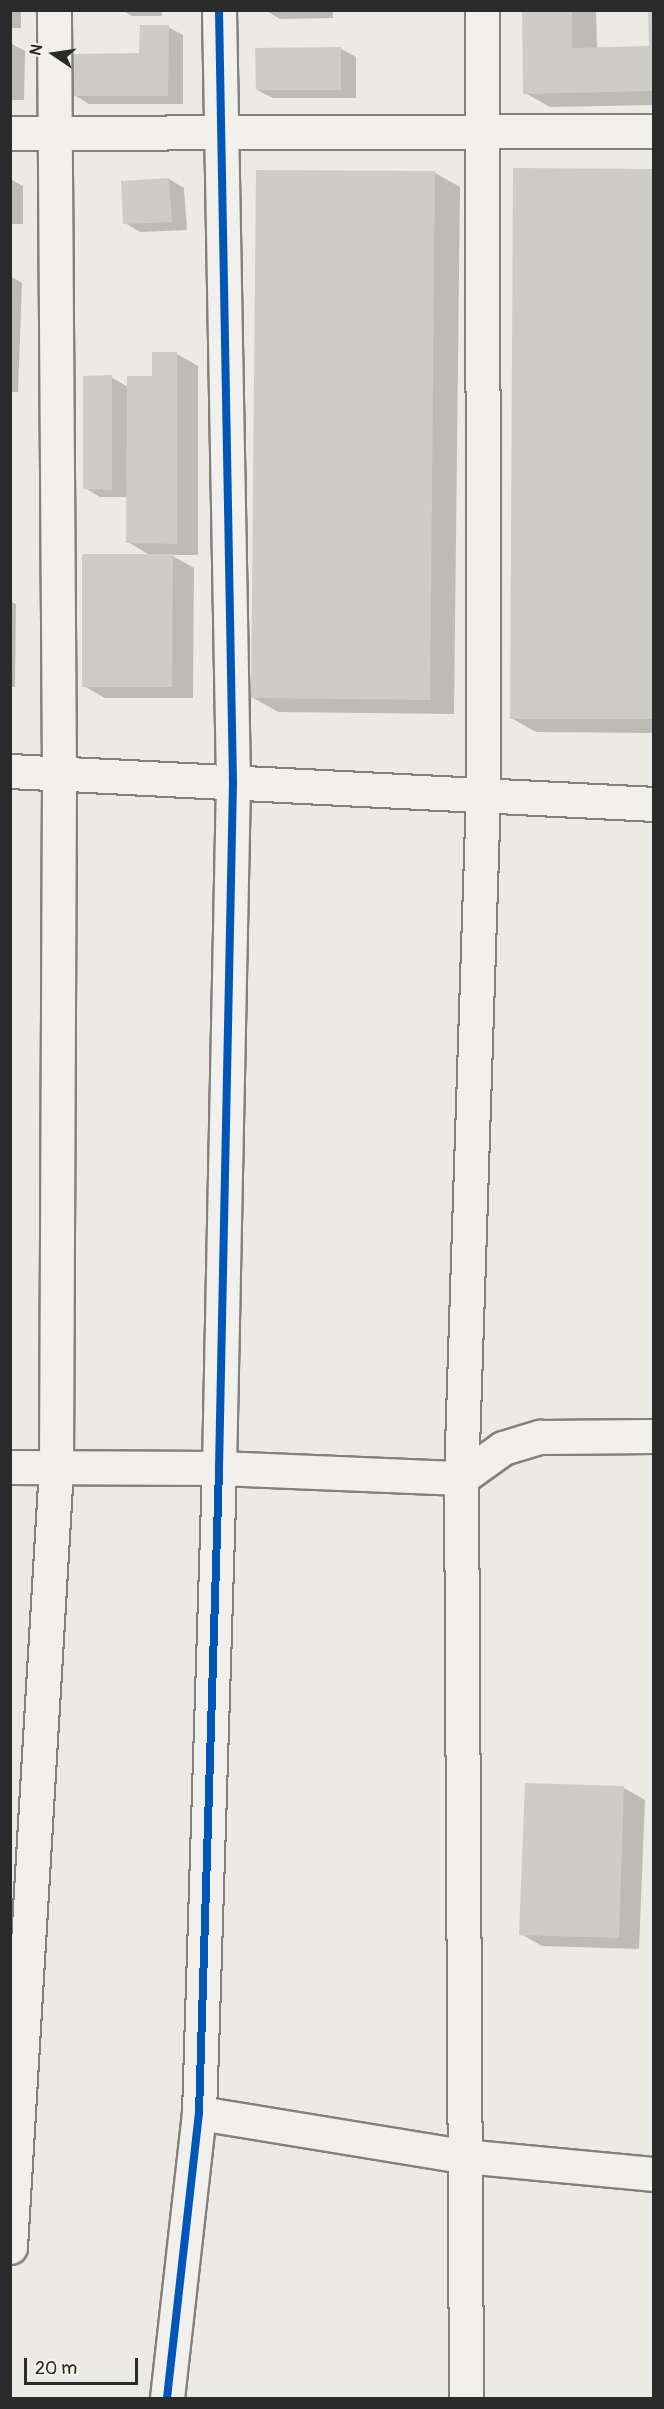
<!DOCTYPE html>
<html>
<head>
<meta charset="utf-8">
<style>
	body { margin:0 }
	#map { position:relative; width:664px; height:2409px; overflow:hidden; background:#eceae4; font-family:Pangolin,sans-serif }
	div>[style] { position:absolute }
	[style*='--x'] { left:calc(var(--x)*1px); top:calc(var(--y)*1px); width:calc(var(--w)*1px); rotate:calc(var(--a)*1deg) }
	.shadow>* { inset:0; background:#0003 }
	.building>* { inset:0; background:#ceccc8 }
	.roads { filter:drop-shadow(2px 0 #82817e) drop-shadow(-2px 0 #82817e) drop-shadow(0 2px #82817e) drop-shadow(0 -2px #82817e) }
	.street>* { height:33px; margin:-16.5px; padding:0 16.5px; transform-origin:16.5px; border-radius:16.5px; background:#f1f0ec }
	.secondary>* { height:33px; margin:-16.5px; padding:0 16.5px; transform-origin:16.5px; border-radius:16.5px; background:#f1f0ec }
	.cycleway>* { height:8px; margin:-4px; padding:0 4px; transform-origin:4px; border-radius:4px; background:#0057b8 }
	span { translate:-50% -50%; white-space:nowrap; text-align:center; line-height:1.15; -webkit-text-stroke:5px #f7f3e8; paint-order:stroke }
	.frame { position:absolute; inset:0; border:12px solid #2b2b2b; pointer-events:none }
	.north { position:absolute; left:24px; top:24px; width:60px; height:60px; -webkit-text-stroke:4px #f7f3e8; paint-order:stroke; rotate:283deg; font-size:16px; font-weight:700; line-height:24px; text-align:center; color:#2b2b2b }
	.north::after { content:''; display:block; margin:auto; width:21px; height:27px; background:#2b2b2b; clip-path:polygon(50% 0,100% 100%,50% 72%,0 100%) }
	.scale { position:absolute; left:24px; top:2358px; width:114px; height:27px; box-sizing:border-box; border:3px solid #2b2b2b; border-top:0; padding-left:8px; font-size:18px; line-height:21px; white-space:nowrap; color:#2b2b2b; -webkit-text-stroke:4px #f7f3e8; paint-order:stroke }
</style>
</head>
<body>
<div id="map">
	<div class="shadow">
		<i style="clip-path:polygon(10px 10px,21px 10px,21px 28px,10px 28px)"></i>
		<i style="clip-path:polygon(122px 10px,161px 10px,162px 16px,132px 16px)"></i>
		<i style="clip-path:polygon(265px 10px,333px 10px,333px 18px,280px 19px)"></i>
		<i style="clip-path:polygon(523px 10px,596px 10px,597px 49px,650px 47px,654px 10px,654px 105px,550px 107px,525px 93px)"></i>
		<i style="clip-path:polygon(168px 27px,183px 35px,183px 104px,89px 104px,74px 95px,141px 55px)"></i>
		<i style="clip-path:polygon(10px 43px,25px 51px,24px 100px,10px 100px)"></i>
		<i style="clip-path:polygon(341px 49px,356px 57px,356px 98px,273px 98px,257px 90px)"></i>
		<i style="clip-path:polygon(654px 170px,654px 733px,536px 732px,511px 718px)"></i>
		<i style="clip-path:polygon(435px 173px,460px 187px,454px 714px,278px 712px,252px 697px)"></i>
		<i style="clip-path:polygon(10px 179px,23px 186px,23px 224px,10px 224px)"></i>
		<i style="clip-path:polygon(169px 179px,184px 188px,187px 230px,140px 232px,125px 223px)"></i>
		<i style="clip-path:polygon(10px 276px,22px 283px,18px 392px,10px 392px)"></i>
		<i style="clip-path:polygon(177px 354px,198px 366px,198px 555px,171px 555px,194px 568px,193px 698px,105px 698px,84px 686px,151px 556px,128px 542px,128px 497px,100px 497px,85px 488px,111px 377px,128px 387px,153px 378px)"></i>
		<i style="clip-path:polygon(10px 456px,11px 457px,11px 555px,10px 555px)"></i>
		<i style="clip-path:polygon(10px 601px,16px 604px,15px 687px,10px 687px)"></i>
		<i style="clip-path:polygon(624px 1788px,645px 1800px,639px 1949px,542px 1946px,521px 1934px)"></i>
	</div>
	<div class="building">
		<i style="clip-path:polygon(522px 10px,572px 10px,572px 48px,649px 46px,648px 10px,654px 10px,654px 91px,523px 94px)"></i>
		<i style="clip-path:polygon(140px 25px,169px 25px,168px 96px,72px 96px,72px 54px,139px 53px)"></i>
		<i style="clip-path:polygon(341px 47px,341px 90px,256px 90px,255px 48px)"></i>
		<i style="clip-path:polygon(513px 168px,654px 169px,654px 719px,510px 719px)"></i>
		<i style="clip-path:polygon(256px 170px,435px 171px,430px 700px,251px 698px)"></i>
		<i style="clip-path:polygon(169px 178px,172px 222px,123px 224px,121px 181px)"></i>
		<i style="clip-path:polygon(152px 352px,177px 352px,177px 544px,126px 543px,127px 376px,152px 376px)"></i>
		<i style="clip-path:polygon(112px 375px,112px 490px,83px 489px,83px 376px)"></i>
		<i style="clip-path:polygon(82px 554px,173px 554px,172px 687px,82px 687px)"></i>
		<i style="clip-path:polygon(525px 1783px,624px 1786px,619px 1938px,519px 1935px)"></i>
	</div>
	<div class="roads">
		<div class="street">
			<i style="--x:10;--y:133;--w:644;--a:-0.18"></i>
			<i style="--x:10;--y:1467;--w:209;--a:0.3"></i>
			<i style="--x:219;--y:1468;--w:242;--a:2.4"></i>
			<i style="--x:461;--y:1478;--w:52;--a:-35.5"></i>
			<i style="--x:503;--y:1448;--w:39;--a:-17"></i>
			<i style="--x:540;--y:1437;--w:114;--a:-0.5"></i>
			<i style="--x:199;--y:2113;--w:267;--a:9.3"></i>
			<i style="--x:463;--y:2156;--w:192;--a:5.4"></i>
			<i style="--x:10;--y:2247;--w:779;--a:-86.62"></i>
			<i style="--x:56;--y:1469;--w:696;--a:-89.75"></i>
			<i style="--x:59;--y:773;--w:763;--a:-90.38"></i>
			<i style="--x:167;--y:2398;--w:287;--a:-83.6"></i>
			<i style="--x:199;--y:2113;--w:645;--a:-88.22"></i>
			<i style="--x:219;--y:1468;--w:686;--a:-88.83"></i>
			<i style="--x:233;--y:782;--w:772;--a:-91.04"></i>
			<i style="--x:466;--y:2398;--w:920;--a:-90.31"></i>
			<i style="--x:461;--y:1478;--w:683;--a:-88.16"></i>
			<i style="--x:483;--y:795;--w:785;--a:-90.07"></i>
		</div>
		<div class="secondary">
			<i style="--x:10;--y:771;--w:645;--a:2.93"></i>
		</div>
	</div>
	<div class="cycleway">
		<i style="--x:167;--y:2398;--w:287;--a:-83.6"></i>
		<i style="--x:199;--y:2113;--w:645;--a:-88.22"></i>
		<i style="--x:219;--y:1468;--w:686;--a:-88.83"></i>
		<i style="--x:233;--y:782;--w:772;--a:-91.04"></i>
	</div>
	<div class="frame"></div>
	<div class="north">N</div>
	<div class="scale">20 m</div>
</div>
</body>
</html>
